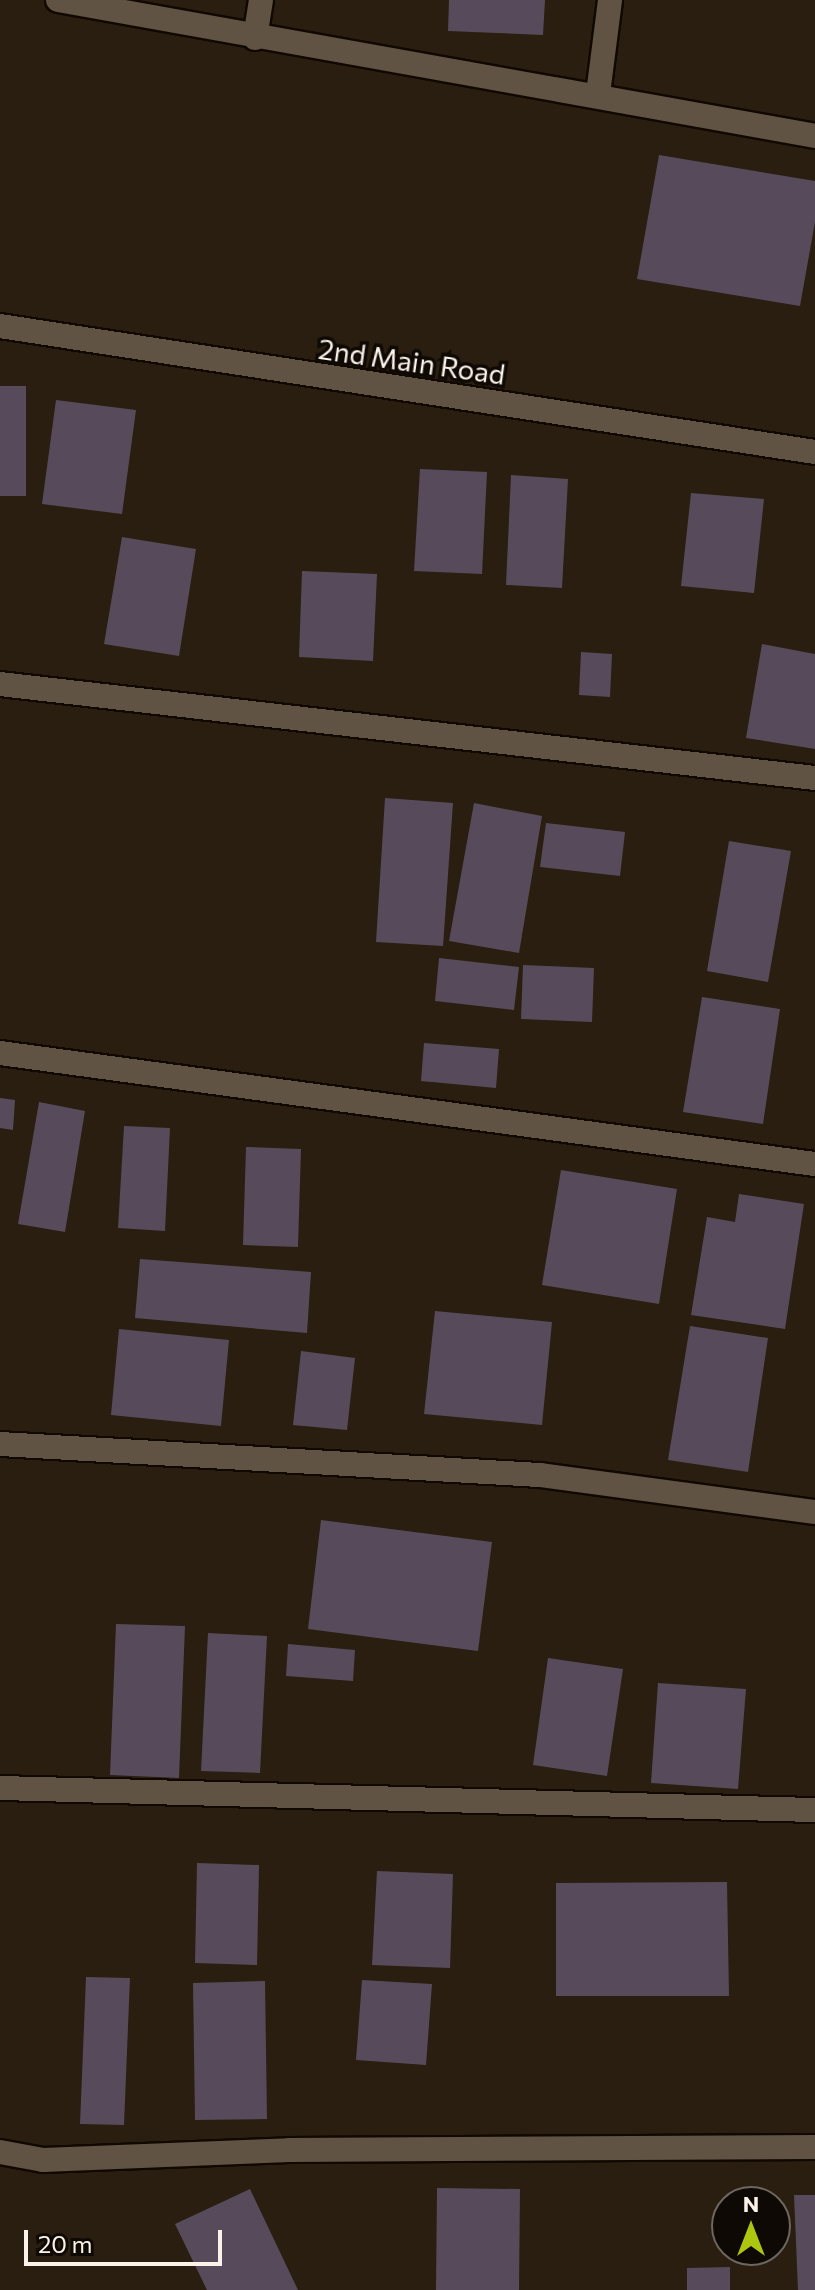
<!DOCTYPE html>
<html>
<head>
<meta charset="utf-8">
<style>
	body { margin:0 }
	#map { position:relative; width:815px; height:2290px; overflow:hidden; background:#291e0f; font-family:Commissioner,sans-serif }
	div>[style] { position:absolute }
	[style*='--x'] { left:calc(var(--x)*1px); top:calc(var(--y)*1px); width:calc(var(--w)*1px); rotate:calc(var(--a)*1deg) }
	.building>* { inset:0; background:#574b5b }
	.roads { filter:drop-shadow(2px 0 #110800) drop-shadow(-2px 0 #110800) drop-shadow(0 2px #110800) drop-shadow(0 -2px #110800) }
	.street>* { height:24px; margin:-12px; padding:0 12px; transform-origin:12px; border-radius:12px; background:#605343 }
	span { translate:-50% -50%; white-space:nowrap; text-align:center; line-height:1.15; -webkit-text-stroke:7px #0e0904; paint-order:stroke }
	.street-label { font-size:28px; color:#fbf3e9 }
	.north { position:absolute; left:711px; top:2186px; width:80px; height:80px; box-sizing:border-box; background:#0e0904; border:2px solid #6d6760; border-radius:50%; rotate:0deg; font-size:22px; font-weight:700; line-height:32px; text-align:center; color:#fbf3e9 }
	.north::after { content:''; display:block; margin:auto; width:28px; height:36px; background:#adc60f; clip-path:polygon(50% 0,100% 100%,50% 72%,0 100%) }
	.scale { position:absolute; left:24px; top:2230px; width:198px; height:36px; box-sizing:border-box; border:4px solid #fbf3e9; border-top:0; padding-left:10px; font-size:24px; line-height:28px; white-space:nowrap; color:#fbf3e9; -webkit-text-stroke:6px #0e0904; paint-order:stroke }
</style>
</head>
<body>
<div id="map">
	<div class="building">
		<i style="clip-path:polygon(449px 0,545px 0,543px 35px,448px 31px)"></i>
		<i style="clip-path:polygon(659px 155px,815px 181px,815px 222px,800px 306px,637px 279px)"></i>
		<i style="clip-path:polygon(0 386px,26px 386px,26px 496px,0 496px)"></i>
		<i style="clip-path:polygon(56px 400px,136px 410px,122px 514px,42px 504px)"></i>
		<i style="clip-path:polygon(420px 469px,487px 472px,482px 574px,414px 571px)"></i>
		<i style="clip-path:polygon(511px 475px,568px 479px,562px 588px,506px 585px)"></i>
		<i style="clip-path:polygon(691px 493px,764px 499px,754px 593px,681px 586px)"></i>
		<i style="clip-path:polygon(122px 537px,196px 549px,179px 656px,104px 644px)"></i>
		<i style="clip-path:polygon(302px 571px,377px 574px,373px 661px,299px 657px)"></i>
		<i style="clip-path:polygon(762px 644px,815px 654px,815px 749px,746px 738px)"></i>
		<i style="clip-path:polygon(581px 652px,612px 654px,610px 697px,579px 695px)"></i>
		<i style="clip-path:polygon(385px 798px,453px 803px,443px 946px,376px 942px)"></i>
		<i style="clip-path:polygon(474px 803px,542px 816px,519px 953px,449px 941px)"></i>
		<i style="clip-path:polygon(546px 823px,625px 832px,620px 876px,540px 867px)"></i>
		<i style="clip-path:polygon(729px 841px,791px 851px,768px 982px,707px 971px)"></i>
		<i style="clip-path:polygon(439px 958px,519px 967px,514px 1010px,435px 1001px)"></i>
		<i style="clip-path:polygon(523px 965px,594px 968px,592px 1022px,521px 1019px)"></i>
		<i style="clip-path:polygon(702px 997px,780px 1009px,763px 1124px,683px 1112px)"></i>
		<i style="clip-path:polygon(424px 1043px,499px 1049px,496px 1088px,421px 1081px)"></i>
		<i style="clip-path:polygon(0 1098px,15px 1100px,13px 1130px,0 1128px)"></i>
		<i style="clip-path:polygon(39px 1102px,85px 1111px,65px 1232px,18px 1224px)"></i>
		<i style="clip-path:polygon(124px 1126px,170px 1128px,165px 1231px,118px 1228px)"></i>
		<i style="clip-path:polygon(246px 1147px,301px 1149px,298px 1247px,243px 1245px)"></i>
		<i style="clip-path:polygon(561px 1170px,677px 1189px,659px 1304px,542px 1285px)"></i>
		<i style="clip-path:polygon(739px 1194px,804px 1204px,785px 1329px,691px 1315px,707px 1217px,735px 1222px)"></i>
		<i style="clip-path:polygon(140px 1259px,311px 1272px,307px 1333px,135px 1318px)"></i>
		<i style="clip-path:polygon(435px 1311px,552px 1322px,542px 1425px,424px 1414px)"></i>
		<i style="clip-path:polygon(690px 1326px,768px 1338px,748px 1472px,668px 1460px)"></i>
		<i style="clip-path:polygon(119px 1329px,229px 1340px,221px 1426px,111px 1415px)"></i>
		<i style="clip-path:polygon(301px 1351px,355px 1358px,347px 1430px,293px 1425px)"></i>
		<i style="clip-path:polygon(321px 1520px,492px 1542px,478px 1651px,308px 1629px)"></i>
		<i style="clip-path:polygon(116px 1624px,185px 1626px,179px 1778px,110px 1775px)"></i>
		<i style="clip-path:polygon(208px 1633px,267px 1636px,260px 1773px,201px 1771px)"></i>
		<i style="clip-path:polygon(288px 1644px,355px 1650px,353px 1681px,286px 1676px)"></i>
		<i style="clip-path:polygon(548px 1658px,623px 1669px,607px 1776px,533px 1765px)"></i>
		<i style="clip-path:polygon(658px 1683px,746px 1689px,738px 1789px,651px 1783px)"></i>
		<i style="clip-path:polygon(197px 1863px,259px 1865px,257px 1965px,195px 1963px)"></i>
		<i style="clip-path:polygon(377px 1871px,453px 1874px,450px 1968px,372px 1965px)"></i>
		<i style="clip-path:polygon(727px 1882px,729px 1996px,556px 1996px,556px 1883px)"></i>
		<i style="clip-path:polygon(86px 1977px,130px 1978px,124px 2125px,80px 2124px)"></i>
		<i style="clip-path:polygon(362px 1980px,432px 1984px,426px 2065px,356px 2060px)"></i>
		<i style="clip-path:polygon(265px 1981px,267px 2119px,195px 2120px,193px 1983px)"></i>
		<i style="clip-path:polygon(437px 2188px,520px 2189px,519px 2290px,436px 2290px)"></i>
		<i style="clip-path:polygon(250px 2189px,298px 2290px,207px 2290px,175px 2224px)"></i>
		<i style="clip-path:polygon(794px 2195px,815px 2195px,815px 2290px,798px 2290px)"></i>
		<i style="clip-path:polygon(730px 2267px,730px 2290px,687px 2290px,687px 2268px)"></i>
	</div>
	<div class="roads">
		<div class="street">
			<i style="--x:58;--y:0;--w:769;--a:10.18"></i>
			<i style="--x:255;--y:38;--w:38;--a:-81"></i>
			<i style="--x:598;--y:94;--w:95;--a:-82.7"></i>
			<i style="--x:0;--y:326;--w:825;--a:8.79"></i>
			<i style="--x:0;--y:684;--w:820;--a:6.58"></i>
			<i style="--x:0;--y:1053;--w:823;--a:7.76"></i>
			<i style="--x:0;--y:1444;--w:541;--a:3.29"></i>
			<i style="--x:540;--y:1475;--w:277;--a:7.7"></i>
			<i style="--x:0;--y:1788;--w:815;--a:1.55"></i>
			<i style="--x:0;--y:2152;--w:44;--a:10.5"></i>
			<i style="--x:43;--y:2160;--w:246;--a:-2.3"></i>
			<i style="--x:289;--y:2150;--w:526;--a:-0.33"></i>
		</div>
	</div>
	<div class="street-label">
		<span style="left:412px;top:361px;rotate:8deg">2nd Main Road</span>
	</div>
	<div class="north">N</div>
	<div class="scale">20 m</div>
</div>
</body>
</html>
